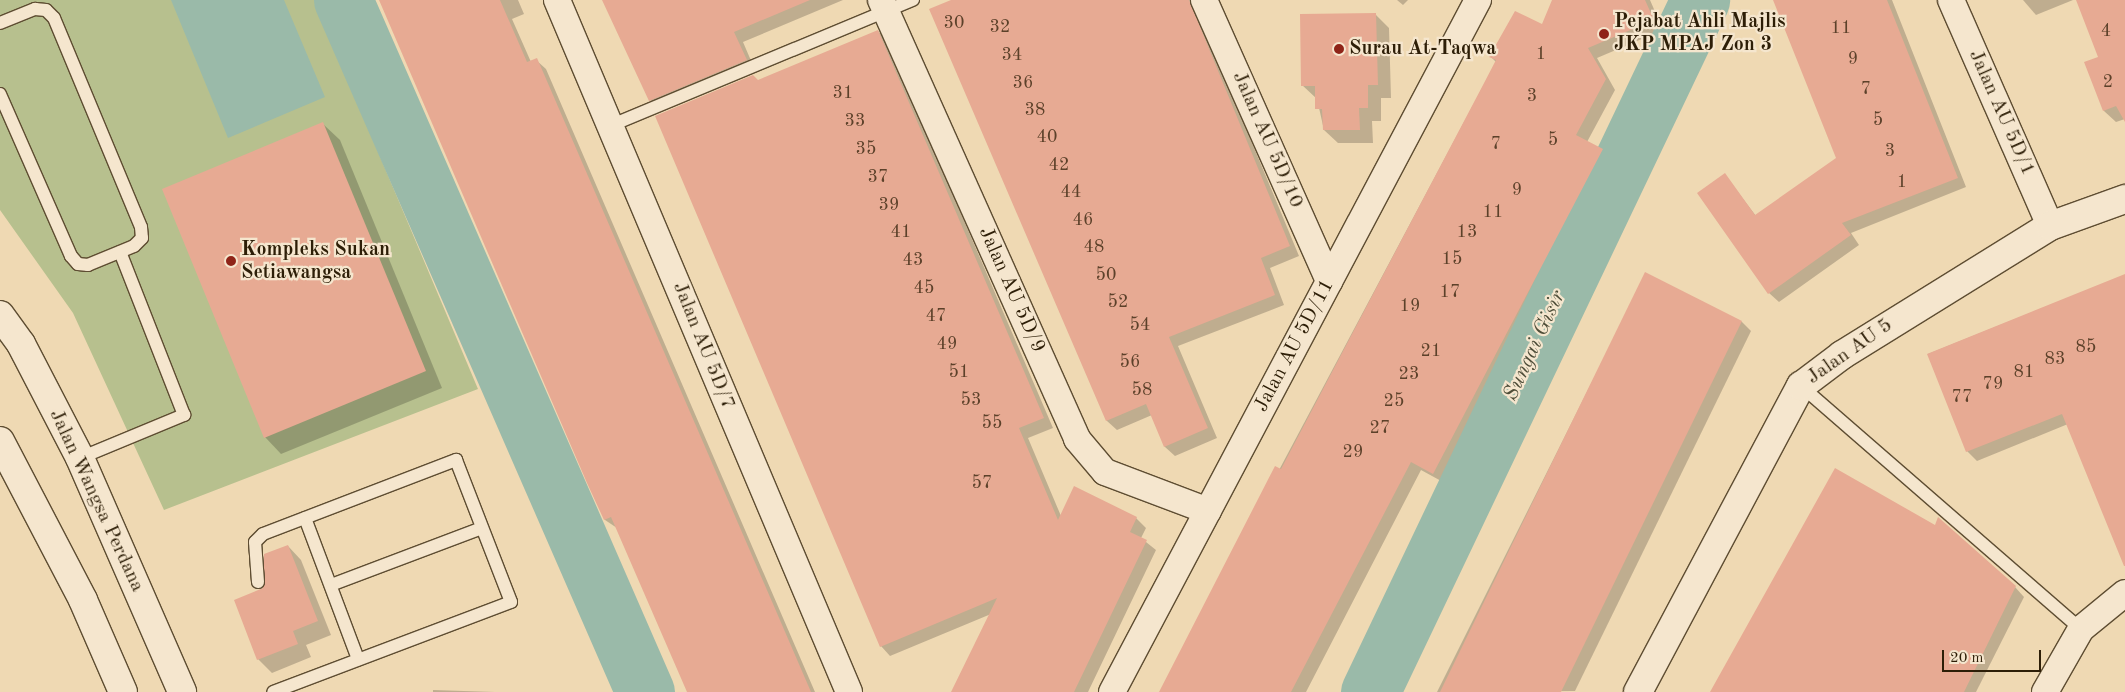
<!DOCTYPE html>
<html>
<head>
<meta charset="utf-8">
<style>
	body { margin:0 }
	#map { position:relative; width:2125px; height:692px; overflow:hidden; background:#efd9b3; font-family:"Old Standard TT",serif }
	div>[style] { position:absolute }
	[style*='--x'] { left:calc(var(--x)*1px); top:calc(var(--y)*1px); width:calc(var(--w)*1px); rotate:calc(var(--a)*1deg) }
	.green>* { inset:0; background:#b7c08e }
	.water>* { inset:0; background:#9abaa9 }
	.shadow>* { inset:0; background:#0003 }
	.river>* { height:59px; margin:-29.5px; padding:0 29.5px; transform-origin:29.5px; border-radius:29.5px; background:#9abaa9 }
	.building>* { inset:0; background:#e7aa93 }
	.roads { filter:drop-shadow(1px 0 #5e4d32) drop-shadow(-1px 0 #5e4d32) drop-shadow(0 1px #5e4d32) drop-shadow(0 -1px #5e4d32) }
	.lane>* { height:12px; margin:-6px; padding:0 6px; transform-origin:6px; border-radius:6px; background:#f5e6ce }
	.street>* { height:26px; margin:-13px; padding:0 13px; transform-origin:13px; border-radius:13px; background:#f5e6ce }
	.secondary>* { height:28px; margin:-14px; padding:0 14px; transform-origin:14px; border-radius:14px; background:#f5e6ce }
	.dots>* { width:14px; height:14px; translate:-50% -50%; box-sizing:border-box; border:2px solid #f5e6ce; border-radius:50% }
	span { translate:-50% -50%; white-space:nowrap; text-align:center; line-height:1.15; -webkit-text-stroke:4.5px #f5e6ce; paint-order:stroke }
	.number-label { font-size:18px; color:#5c412a }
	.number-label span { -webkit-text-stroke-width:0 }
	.poi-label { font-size:20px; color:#2d1e07; font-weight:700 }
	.left { translate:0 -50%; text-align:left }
	.street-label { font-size:20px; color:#2d1e07 }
	.water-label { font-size:21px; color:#4e4d38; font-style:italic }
	.scale { position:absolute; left:1942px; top:650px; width:99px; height:22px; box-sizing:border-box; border:2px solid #2d1e07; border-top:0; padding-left:6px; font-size:15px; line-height:18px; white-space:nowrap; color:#2d1e07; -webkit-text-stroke:4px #f5e6ce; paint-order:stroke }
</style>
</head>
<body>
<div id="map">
	<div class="green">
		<i style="clip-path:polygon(0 0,314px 0,478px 389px,164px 510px,73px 313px,0 210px)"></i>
	</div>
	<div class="water">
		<i style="clip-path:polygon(171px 0,284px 0,325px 97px,228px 138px)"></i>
	</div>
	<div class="shadow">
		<i style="clip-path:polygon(380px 0,518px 0,524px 14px,512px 19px,531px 62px,536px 60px,546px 69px,815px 692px,689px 692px,617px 528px,605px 520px)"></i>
		<i style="clip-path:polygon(604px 0,843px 0,743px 42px,755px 70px,659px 110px,650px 100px)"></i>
		<i style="clip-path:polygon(954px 0,1198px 0,1200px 16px,1195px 18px,1204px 27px,1299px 256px,1270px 268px,1284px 305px,1178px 346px,1217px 438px,1175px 456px,1165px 447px,1152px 415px,1117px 430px,1107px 421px,931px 10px)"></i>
		<i style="clip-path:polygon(1397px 0,1408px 0,1403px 5px)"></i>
		<i style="clip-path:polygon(1553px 0,1650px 0,1663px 30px,1597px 58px,1615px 90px,1587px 142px,1612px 160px,1443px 482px,1421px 470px,1306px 692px,1161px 692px,1496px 62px,1490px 56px,1543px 26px)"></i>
		<i style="clip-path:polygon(1781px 0,1892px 0,1966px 187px,1851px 233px,1859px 245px,1779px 302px,1769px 293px,1725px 175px,1756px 216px,1838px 159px)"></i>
		<i style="clip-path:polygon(2023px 0,2073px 0,2036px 15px)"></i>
		<i style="clip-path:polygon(2077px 0,2125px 0,2125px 119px,2116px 122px,2104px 111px,2099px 57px)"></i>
		<i style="clip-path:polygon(1376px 15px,1389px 28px,1391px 98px,1381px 98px,1381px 121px,1372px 121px,1373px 143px,1338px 143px,1324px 130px,1317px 99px,1302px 85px)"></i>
		<i style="clip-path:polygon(878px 31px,887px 41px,1053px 428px,1028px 438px,1061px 516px,1136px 518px,1146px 528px,1141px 538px,1156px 550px,1088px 692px,953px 692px,991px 614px,890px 656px,881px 646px,758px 82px)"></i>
		<i style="clip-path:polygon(323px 124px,340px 140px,442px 388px,281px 454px,265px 437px)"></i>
		<i style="clip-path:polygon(1646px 274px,1742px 322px,1751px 331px,1575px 691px,1437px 692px)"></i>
		<i style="clip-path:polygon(2125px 275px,2125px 553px,2068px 424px,1977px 461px,1967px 451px,1928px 354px)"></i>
		<i style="clip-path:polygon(288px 546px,301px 560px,331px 635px,306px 645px,311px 657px,272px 673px,258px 659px,264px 589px)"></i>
		<i style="clip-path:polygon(2015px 587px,2024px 597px,1976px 692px,1712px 692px)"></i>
		<i style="clip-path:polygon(433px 690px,495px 692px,433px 692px)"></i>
	</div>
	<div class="river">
		<i style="--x:343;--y:0;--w:755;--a:66.42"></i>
		<i style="--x:1370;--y:692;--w:767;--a:-64.5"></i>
	</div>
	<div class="building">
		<i style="clip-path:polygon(379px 0,500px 0,527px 62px,537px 58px,811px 692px,687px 692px,611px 517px,604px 520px,587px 483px)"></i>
		<i style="clip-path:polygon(602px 0,810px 0,734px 32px,747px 60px,649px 101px)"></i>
		<i style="clip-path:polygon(951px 0,1189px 0,1290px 246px,1261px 258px,1275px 295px,1169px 337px,1208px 428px,1164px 447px,1146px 404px,1106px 421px,929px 9px)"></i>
		<i style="clip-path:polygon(1552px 0,1645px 0,1654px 20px,1588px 48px,1606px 79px,1576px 135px,1603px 149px,1433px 474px,1411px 462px,1291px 692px,1159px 692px,1275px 466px,1281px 469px,1483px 85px,1496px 60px,1489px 57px,1515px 11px,1542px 24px)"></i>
		<i style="clip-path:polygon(1773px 0,1887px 0,1958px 178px,1842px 223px,1851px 235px,1768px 294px,1697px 193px,1725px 173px,1755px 215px,1836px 158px)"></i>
		<i style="clip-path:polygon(2076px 0,2125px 0,2125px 122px,2116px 106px,2103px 111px,2084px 62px,2098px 57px)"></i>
		<i style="clip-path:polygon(1376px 13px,1378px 85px,1368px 85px,1368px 108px,1359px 108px,1360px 130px,1323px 130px,1322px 109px,1315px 109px,1315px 86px,1301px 86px,1300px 14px)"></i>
		<i style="clip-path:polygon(878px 30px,1044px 418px,1019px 428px,1058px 520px,1074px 486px,1137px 517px,1130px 532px,1147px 540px,1074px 692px,951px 692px,997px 598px,880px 647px,655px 116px,753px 75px,758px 80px)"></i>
		<i style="clip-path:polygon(323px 122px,426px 371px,264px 438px,162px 189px)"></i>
		<i style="clip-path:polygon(1645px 272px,1742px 321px,1561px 692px,1440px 692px)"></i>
		<i style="clip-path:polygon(2125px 274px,2125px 566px,2124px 566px,2062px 414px,1966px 452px,1927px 354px)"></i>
		<i style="clip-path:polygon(1835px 468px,1935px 525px,1938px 517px,2016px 586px,1964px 692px,1710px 692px)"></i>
		<i style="clip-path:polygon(288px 545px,318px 621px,293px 631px,298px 644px,257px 660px,234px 600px,263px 588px,264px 554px)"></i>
	</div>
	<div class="roads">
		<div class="lane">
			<i style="--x:0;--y:23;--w:38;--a:-22"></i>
			<i style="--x:35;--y:9;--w:11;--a:5"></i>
			<i style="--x:46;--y:10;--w:11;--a:45"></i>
			<i style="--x:54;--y:18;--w:226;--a:67.4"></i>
			<i style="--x:141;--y:227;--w:11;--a:85"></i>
			<i style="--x:142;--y:238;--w:11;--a:135"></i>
			<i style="--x:134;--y:246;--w:50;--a:157.6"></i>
			<i style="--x:88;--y:265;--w:10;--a:-174"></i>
			<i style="--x:78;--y:264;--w:11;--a:-131"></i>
			<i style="--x:71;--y:256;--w:177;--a:-113.7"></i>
			<i style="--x:612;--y:125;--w:326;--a:-22.6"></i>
			<i style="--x:1801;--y:386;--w:371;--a:41"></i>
			<i style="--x:80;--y:458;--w:113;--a:-22.5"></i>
			<i style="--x:184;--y:415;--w:175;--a:-111.4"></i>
			<i style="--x:305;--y:518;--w:151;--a:69.4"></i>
			<i style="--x:258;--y:582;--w:40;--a:-94.3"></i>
			<i style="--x:255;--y:542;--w:11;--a:-45"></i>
			<i style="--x:263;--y:534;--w:207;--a:-21"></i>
			<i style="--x:456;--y:460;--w:152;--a:68.8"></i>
			<i style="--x:511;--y:602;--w:254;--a:159.3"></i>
			<i style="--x:331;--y:585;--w:161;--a:-20.7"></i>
		</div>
		<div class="street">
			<i style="--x:557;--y:0;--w:751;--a:67.12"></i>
			<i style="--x:881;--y:0;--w:481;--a:65.9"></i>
			<i style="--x:1077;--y:439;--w:43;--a:49.7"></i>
			<i style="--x:1105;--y:472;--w:110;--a:20.7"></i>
			<i style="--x:1204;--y:0;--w:308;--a:66"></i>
			<i style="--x:1951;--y:0;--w:247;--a:66.3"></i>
			<i style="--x:1112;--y:692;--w:783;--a:-62.13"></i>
			<i style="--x:2045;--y:692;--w:73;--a:-60.3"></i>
			<i style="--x:2081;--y:629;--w:57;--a:-39.3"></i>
		</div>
		<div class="secondary">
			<i style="--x:0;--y:315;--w:36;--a:54"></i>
			<i style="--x:21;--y:344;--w:128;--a:62.6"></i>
			<i style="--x:80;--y:458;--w:255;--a:66.4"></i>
			<i style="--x:0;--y:441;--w:179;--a:62.4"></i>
			<i style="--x:83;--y:600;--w:100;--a:66.5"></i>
			<i style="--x:1638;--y:692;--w:347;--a:-62"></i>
			<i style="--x:1801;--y:386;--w:51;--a:-37.1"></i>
			<i style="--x:1842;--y:355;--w:245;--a:-31.8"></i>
			<i style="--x:2050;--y:226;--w:80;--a:-19.8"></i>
		</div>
	</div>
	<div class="dots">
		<i style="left:1604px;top:34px;background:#8f2418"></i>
		<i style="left:1339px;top:49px;background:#8f2418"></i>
		<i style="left:231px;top:261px;background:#8f2418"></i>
	</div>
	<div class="number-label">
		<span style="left:954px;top:23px">30</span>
		<span style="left:1000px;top:27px">32</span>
		<span style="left:1841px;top:28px">11</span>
		<span style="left:2106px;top:31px">4</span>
		<span style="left:1541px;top:54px">1</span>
		<span style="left:1012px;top:55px">34</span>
		<span style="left:1853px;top:59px">9</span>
		<span style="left:2108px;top:82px">2</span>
		<span style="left:1023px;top:83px">36</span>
		<span style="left:1866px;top:89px">7</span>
		<span style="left:843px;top:93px">31</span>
		<span style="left:1532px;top:96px">3</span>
		<span style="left:1035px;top:110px">38</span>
		<span style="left:1878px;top:120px">5</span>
		<span style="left:855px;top:121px">33</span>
		<span style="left:1047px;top:137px">40</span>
		<span style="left:1553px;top:140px">5</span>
		<span style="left:1496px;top:144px">7</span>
		<span style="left:866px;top:149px">35</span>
		<span style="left:1890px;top:151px">3</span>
		<span style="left:1059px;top:165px">42</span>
		<span style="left:878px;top:177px">37</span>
		<span style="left:1902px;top:182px">1</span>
		<span style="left:1517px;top:190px">9</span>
		<span style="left:1071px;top:192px">44</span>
		<span style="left:889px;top:205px">39</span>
		<span style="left:1493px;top:212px">11</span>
		<span style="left:1083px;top:220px">46</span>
		<span style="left:901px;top:232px">41</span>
		<span style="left:1467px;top:232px">13</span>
		<span style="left:1094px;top:247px">48</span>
		<span style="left:1452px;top:259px">15</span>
		<span style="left:913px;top:260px">43</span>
		<span style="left:1106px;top:275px">50</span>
		<span style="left:924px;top:288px">45</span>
		<span style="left:1450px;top:292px">17</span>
		<span style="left:1118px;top:302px">52</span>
		<span style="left:1410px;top:306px">19</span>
		<span style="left:936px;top:316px">47</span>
		<span style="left:1140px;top:325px">54</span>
		<span style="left:947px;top:344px">49</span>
		<span style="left:2086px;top:347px">85</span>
		<span style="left:1431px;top:351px">21</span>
		<span style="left:2055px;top:359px">83</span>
		<span style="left:1130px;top:362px">56</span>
		<span style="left:959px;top:372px">51</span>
		<span style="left:2024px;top:372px">81</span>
		<span style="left:1409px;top:374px">23</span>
		<span style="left:1993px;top:384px">79</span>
		<span style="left:1142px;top:390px">58</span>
		<span style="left:1962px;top:397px">77</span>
		<span style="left:971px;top:400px">53</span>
		<span style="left:1394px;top:401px">25</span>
		<span style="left:992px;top:423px">55</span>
		<span style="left:1380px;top:428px">27</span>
		<span style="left:1353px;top:452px">29</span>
		<span style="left:982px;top:483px">57</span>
	</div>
	<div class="poi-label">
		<span class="left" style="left:1614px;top:34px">Pejabat Ahli Majlis<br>JKP MPAJ Zon 3</span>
		<span class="left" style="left:1349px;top:49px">Surau At-Taqwa</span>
		<span class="left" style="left:241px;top:262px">Kompleks Sukan<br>Setiawangsa</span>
	</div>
	<div class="street-label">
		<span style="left:2001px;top:113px;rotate:66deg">Jalan AU 5D/1</span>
		<span style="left:1267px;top:140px;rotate:66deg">Jalan AU 5D/10</span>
		<span style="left:1011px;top:290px;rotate:66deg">Jalan AU 5D/9</span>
		<span style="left:703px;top:346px;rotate:68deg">Jalan AU 5D/7</span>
		<span style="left:1295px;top:346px;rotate:-62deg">Jalan AU 5D/11</span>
		<span style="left:1850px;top:352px;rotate:-35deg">Jalan AU 5</span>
		<span style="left:96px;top:501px;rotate:65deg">Jalan Wangsa Perdana</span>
	</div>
	<div class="water-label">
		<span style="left:1535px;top:346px;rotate:-65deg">Sungai Gisir</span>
	</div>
	<div class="scale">20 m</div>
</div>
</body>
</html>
